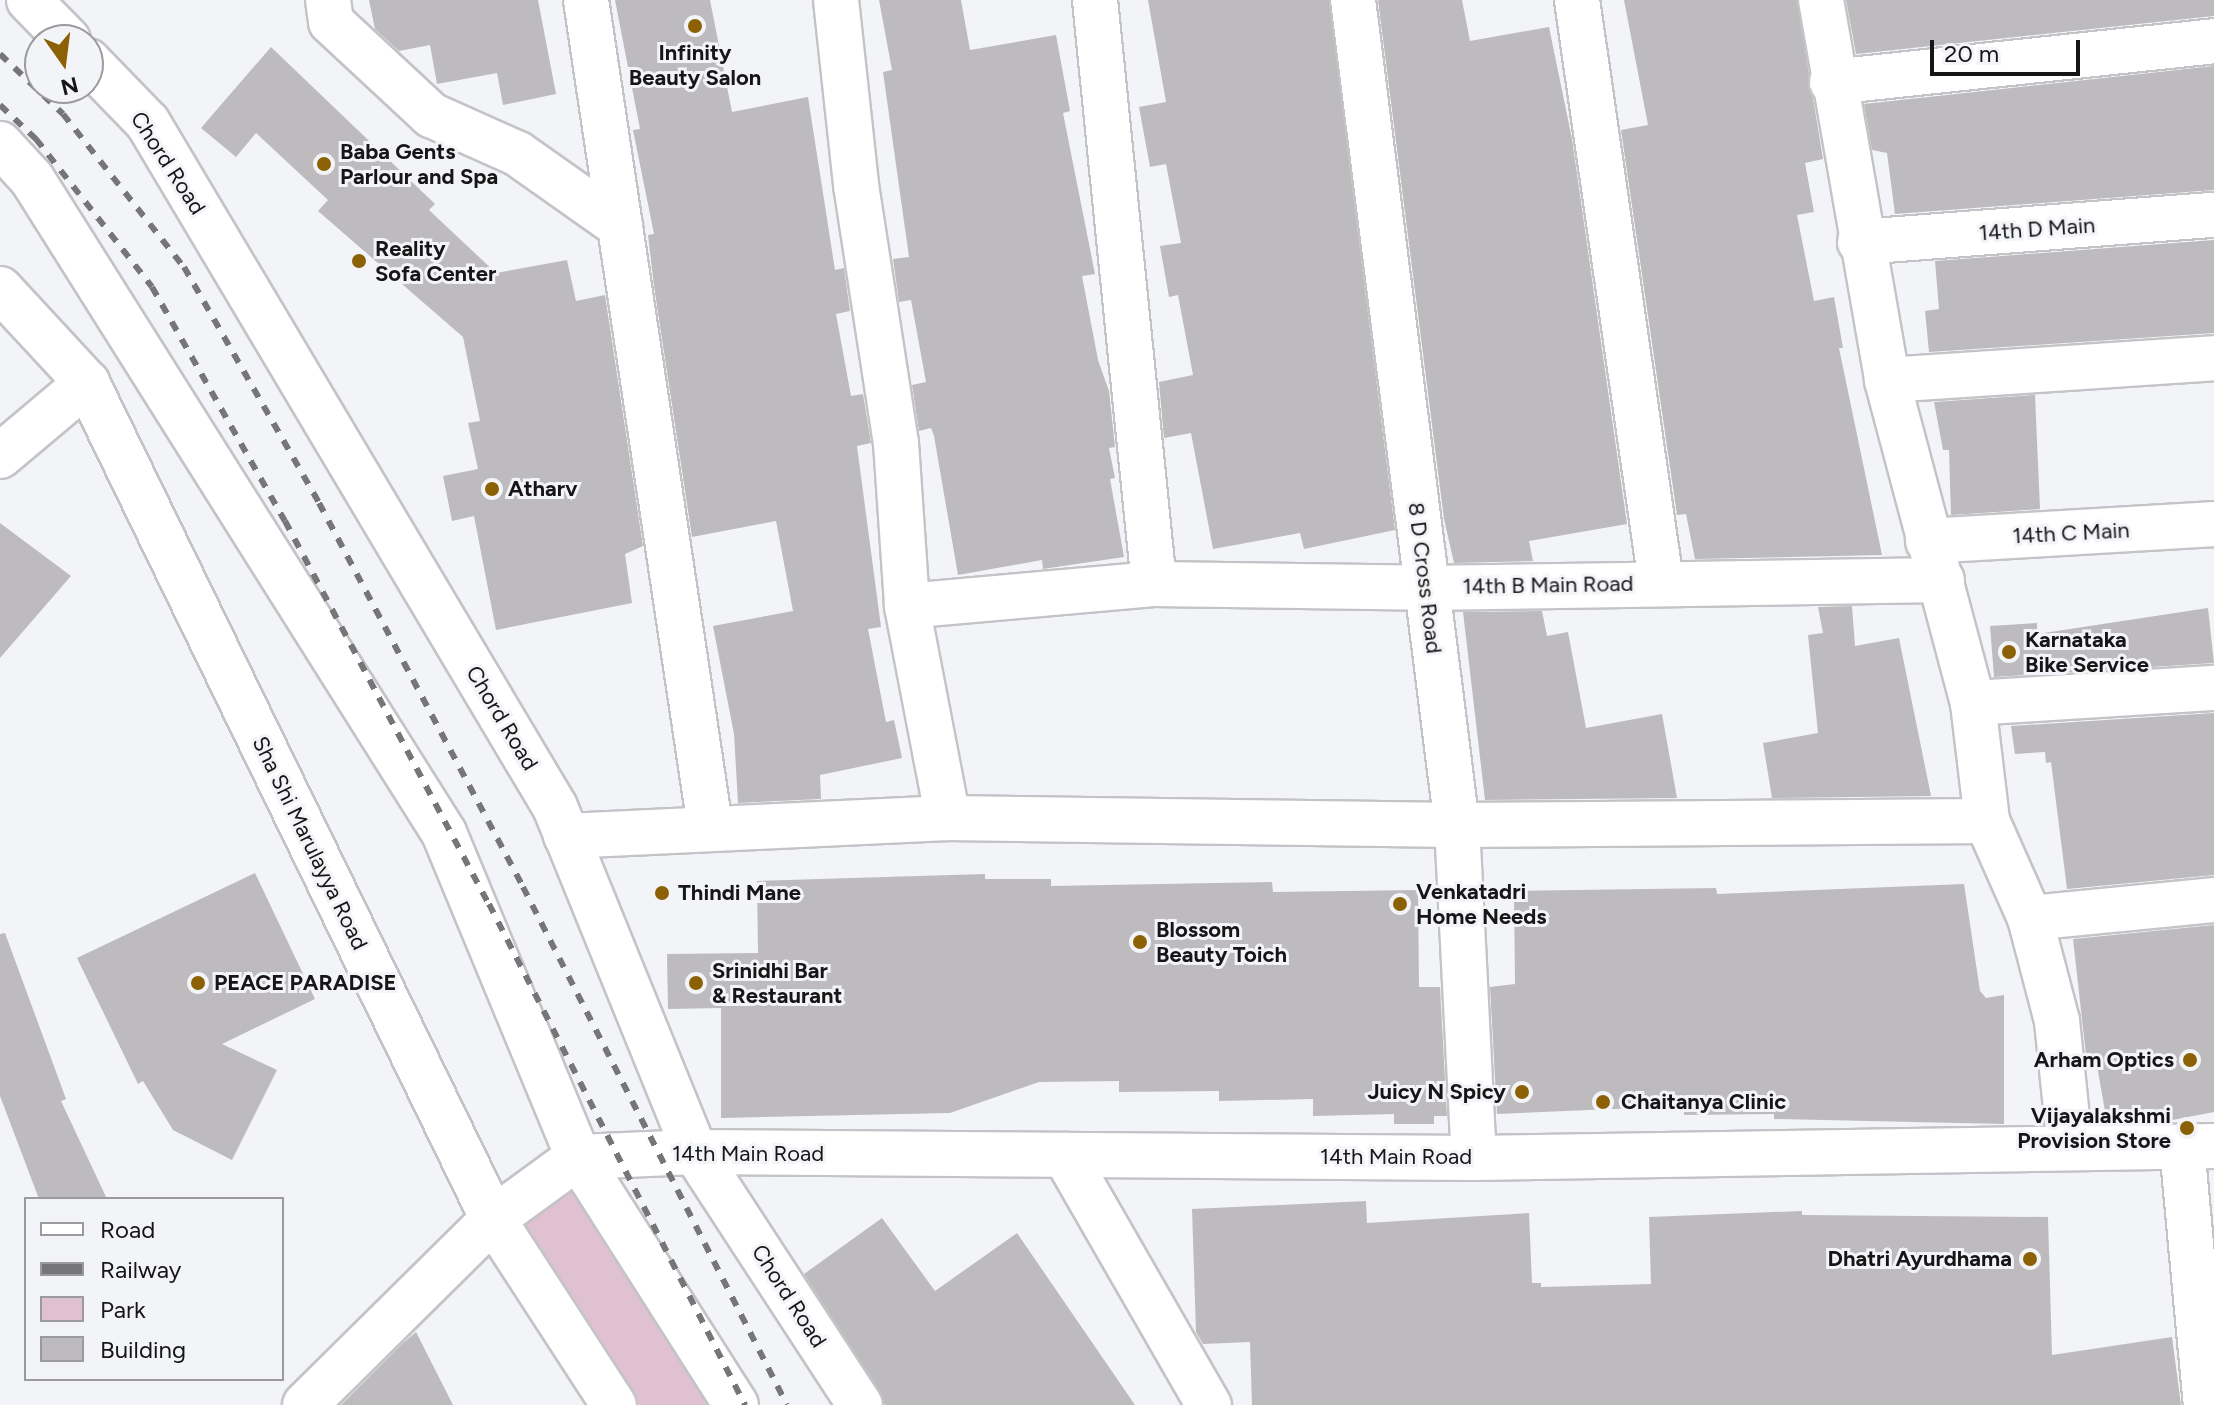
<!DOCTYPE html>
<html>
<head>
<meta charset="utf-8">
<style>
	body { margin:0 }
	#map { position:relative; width:2214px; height:1405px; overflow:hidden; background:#f3f4f7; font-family:Figtree,sans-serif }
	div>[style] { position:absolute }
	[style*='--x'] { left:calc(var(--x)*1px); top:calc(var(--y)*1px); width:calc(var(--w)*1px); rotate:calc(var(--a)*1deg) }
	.green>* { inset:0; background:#dfc1d2 }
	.building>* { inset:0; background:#bdbbbe }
	.roads { filter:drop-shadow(2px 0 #c4c4c8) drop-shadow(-2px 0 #c4c4c8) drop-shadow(0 2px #c4c4c8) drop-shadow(0 -2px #c4c4c8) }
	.street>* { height:44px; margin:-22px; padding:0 22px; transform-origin:22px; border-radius:22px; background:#fff }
	.secondary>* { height:44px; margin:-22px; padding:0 22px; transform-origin:22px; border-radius:22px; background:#fff }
	.primary>* { height:44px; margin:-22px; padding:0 22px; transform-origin:22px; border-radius:22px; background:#fff }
	.rail>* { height:6px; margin-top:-3px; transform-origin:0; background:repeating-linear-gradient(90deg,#767678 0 10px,transparent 0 20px) }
	.dots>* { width:22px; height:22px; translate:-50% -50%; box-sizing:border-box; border:4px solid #f3f4f7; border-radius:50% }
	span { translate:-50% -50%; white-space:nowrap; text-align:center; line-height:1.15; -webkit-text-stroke:6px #f3f4f7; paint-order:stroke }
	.poi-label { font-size:22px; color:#161617; font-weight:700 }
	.left { translate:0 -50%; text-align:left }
	.right { translate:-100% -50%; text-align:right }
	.street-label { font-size:22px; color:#161617 }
	.legend { position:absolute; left:24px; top:1197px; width:260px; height:184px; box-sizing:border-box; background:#f3f4f7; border:2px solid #9b9b9d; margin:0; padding:10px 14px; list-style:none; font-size:24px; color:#161617 }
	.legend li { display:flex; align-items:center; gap:16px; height:40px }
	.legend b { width:40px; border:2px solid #9b9b9d }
	.north { position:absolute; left:24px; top:24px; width:80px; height:80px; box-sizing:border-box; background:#f3f4f7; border:2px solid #9b9b9d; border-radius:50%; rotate:166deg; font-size:22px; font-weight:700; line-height:32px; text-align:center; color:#161617 }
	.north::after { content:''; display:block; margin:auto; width:28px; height:36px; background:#8c6105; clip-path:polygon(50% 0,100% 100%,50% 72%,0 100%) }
	.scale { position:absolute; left:1930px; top:40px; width:150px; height:36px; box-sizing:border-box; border:4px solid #161617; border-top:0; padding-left:10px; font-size:24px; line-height:28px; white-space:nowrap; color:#161617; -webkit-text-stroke:6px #f3f4f7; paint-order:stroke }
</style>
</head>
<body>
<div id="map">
	<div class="green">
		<i style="clip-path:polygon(573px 1183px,716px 1405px,634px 1405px,516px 1221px)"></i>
	</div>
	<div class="building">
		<i style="clip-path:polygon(369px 0,538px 0,556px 94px,503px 105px,497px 73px,437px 84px,430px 45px,399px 51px,375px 29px)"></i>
		<i style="clip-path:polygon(615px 0,710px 0,732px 112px,808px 97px,835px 270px,844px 268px,850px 311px,836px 314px,851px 396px,863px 394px,871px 443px,857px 446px,881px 627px,868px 629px,886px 722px,894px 720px,902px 758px,820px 775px,821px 799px,738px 803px,734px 734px,713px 626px,793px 611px,776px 521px,692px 537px,654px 286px,648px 235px,654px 234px,633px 130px,640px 129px)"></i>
		<i style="clip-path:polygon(879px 0,961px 0,970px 50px,1056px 35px,1070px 111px,1063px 113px,1095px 274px,1082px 276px,1098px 360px,1109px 391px,1115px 447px,1109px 448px,1115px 478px,1110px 479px,1124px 557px,1043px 569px,1042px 560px,958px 575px,934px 436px,931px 428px,919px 431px,912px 385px,926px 382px,911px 300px,899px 302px,893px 259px,909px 257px,883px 72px,892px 70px)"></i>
		<i style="clip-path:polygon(1148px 0,1329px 0,1395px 530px,1304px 549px,1300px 533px,1213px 549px,1191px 433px,1164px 438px,1159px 382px,1193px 375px,1178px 295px,1169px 297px,1160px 246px,1181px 243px,1166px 164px,1150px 167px,1139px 107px,1166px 102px)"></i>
		<i style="clip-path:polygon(1378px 0,1462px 0,1470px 41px,1549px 27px,1572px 139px,1627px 524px,1529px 541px,1533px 561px,1454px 563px,1444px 519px)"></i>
		<i style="clip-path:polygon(1624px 0,1797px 0,1823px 159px,1805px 163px,1814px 212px,1797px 215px,1814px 301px,1834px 297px,1843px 348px,1839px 348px,1882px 555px,1695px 559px,1686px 514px,1677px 515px,1621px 130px,1648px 125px)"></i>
		<i style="clip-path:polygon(1846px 0,2214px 0,2214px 16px,1856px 54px)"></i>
		<i style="clip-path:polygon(271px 47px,435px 204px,429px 210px,496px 273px,567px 260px,576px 301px,605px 295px,643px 546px,625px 554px,632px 603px,496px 630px,474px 516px,452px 521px,443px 476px,478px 469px,468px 423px,480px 421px,463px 337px,318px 211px,328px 200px,256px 133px,236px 157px,201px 128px)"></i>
		<i style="clip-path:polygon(2214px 66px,2214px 190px,1895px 214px,1887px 153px,1872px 150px,1864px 104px)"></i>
		<i style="clip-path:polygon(2214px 240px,2214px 333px,1929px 352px,1925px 311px,1939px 309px,1935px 261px)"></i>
		<i style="clip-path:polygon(2035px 395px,2040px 509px,1951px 515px,1949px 450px,1943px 450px,1934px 402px)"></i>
		<i style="clip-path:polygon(0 523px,71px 576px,0 658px)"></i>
		<i style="clip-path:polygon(1852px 606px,1855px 646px,1899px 638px,1931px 796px,1772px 798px,1763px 743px,1818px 733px,1808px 635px,1823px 633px,1818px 607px)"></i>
		<i style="clip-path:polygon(2208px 608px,2214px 663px,1994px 677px,1990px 626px,2037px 623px,2037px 634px)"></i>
		<i style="clip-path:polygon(1542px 611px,1547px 636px,1568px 632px,1586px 728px,1662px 714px,1677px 798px,1485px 800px,1463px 612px)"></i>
		<i style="clip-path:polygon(2214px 713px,2214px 875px,2067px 889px,2051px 762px,2046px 763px,2045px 752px,2015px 754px,2011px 726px)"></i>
		<i style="clip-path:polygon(255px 873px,315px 999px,222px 1044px,277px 1070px,232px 1160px,173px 1130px,143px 1081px,138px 1084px,77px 958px)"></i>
		<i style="clip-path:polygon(985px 874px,985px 879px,1051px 879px,1051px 886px,1272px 882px,1273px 892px,1418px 890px,1419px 987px,1440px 987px,1447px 1116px,1434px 1116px,1434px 1124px,1394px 1124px,1394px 1114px,1313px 1116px,1313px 1099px,1219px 1101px,1219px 1091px,1119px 1092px,1119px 1081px,1039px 1082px,950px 1113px,721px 1118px,721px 1008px,668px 1009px,667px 954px,758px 953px,757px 881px)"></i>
		<i style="clip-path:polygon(1964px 884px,1980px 991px,1986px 998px,2004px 995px,2004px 1124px,1774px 1119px,1774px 1114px,1684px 1115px,1684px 1106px,1497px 1114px,1490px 987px,1515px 984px,1514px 891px,1716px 888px,1717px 894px)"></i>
		<i style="clip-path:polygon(2214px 925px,2214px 1112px,2162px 1122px,2107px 1123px,2095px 1054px,2086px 1055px,2073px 939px)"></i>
		<i style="clip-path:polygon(5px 933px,66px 1099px,61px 1101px,107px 1199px,39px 1199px,0 1096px,0 934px)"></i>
		<i style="clip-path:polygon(1366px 1201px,1367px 1223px,1529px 1213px,1532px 1283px,1541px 1283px,1541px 1287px,1651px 1284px,1649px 1217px,1802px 1211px,1802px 1215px,2048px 1217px,2052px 1355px,2172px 1337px,2181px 1405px,1252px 1405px,1250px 1342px,1203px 1344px,1196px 1332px,1192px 1209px)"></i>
		<i style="clip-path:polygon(882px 1218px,935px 1291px,1017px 1233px,1135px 1405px,885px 1405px,804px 1274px)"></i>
		<i style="clip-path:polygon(416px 1332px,453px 1405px,341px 1405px,402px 1344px)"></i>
	</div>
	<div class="roads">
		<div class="street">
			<i style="--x:328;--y:0;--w:22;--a:82"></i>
			<i style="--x:331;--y:22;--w:137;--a:42.9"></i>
			<i style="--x:431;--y:115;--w:95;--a:24.1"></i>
			<i style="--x:518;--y:154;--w:125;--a:35.2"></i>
			<i style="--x:586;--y:0;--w:835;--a:81.46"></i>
			<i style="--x:836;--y:0;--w:186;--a:83.8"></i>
			<i style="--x:856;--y:185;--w:261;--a:81.2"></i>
			<i style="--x:896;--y:443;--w:163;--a:86.1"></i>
			<i style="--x:907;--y:606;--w:216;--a:79.1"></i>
			<i style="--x:1353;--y:0;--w:832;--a:82.82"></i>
			<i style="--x:1457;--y:825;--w:333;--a:87.1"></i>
			<i style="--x:1577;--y:0;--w:588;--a:81.79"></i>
			<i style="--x:1821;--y:0;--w:386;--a:80.1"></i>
			<i style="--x:1887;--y:380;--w:334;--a:75.1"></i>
			<i style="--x:1973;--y:703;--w:119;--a:83.2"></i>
			<i style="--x:1987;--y:821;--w:106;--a:66.1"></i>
			<i style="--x:2030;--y:918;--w:106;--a:75.3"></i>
			<i style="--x:2057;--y:1021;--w:127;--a:84.1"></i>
			<i style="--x:1832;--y:82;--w:384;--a:-6.1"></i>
			<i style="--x:1860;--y:242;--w:355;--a:-4.4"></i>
			<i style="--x:1887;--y:380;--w:328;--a:-3.8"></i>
			<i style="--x:0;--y:456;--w:114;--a:-40"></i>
			<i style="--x:1928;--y:541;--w:287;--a:-3.4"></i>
			<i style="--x:1154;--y:584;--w:272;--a:0.8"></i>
			<i style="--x:1426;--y:588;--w:516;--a:-0.89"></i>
			<i style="--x:907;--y:606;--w:248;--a:-5.1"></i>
			<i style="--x:1154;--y:584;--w:587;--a:-95.77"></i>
			<i style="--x:1973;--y:703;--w:241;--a:-3.6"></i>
			<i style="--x:566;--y:836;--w:382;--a:-2.7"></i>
			<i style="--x:948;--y:818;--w:509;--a:0.79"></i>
			<i style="--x:1457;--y:825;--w:530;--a:-0.43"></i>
			<i style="--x:2030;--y:918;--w:185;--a:-5.6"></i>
			<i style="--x:2182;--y:1147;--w:259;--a:84.7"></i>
			<i style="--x:1065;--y:1155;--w:289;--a:60.1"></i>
			<i style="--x:305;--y:1405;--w:264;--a:-44.7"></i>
			<i style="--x:493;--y:1219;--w:105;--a:-36.1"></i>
		</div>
		<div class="secondary">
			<i style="--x:0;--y:289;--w:128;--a:47.2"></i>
			<i style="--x:87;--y:383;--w:929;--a:64.1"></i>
			<i style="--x:493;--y:1219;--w:222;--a:57"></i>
			<i style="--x:578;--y:1157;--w:117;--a:-2.4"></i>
			<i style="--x:695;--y:1152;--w:779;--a:0.44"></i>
			<i style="--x:1474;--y:1158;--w:740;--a:-0.93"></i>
		</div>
		<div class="primary">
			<i style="--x:29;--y:0;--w:56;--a:45.7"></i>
			<i style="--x:88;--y:61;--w:86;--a:45.9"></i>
			<i style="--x:148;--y:123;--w:796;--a:59.25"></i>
			<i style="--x:555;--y:807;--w:372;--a:67.9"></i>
			<i style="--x:695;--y:1152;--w:302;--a:56.9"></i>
			<i style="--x:0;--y:144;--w:47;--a:47.6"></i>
			<i style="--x:32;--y:179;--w:773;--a:57.79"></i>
			<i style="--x:444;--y:833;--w:351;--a:67.5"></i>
			<i style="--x:578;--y:1157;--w:294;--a:57.5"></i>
		</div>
	</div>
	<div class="rail">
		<i style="--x:0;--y:54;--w:87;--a:43.6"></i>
		<i style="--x:63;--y:114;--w:195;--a:51.7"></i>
		<i style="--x:184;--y:267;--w:272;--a:60.2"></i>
		<i style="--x:319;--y:503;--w:435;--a:62"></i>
		<i style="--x:523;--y:887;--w:581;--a:62.99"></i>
		<i style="--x:0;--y:105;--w:50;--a:43.4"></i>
		<i style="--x:36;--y:139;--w:188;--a:51.9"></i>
		<i style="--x:152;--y:287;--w:269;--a:60.4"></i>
		<i style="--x:285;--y:521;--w:434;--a:62"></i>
		<i style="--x:489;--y:904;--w:563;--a:62.93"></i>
	</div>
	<div class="dots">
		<i style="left:695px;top:26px;background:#8c6105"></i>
		<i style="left:324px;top:164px;background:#8c6105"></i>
		<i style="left:359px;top:261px;background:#8c6105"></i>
		<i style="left:492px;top:489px;background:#8c6105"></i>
		<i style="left:2009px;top:652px;background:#8c6105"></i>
		<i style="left:662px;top:893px;background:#8c6105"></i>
		<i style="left:1400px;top:904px;background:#8c6105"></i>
		<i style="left:1140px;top:942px;background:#8c6105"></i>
		<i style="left:198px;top:983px;background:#8c6105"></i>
		<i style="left:696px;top:983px;background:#8c6105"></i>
		<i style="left:2190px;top:1060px;background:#8c6105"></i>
		<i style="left:1522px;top:1092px;background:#8c6105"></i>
		<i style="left:1603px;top:1102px;background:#8c6105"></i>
		<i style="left:2187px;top:1128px;background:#8c6105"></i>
		<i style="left:2030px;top:1259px;background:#8c6105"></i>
	</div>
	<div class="poi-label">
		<span style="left:695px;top:65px">Infinity<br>Beauty Salon</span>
		<span class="left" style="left:340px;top:164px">Baba Gents<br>Parlour and Spa</span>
		<span class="left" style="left:375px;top:261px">Reality<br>Sofa Center</span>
		<span class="left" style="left:508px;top:489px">Atharv</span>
		<span class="left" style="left:2025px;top:652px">Karnataka<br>Bike Service</span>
		<span class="left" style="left:1416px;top:904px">Venkatadri<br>Home Needs</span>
		<span class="left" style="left:678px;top:893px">Thindi Mane</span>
		<span class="left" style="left:1156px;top:942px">Blossom<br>Beauty Toich</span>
		<span class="left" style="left:712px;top:983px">Srinidhi Bar<br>&amp; Restaurant</span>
		<span class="left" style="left:214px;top:983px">PEACE PARADISE</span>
		<span class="right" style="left:2174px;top:1060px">Arham Optics</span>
		<span class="right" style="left:1506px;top:1092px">Juicy N Spicy</span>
		<span class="left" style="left:1621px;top:1102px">Chaitanya Clinic</span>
		<span class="right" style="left:2171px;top:1128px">Vijayalakshmi<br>Provision Store</span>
		<span class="right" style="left:2012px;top:1259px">Dhatri Ayurdhama</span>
	</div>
	<div class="street-label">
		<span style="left:168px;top:163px;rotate:57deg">Chord Road</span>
		<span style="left:2037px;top:229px;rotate:-4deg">14th D Main</span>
		<span style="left:2071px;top:533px;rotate:-3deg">14th C Main</span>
		<span style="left:1425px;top:578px;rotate:83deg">8 D Cross Road</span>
		<span style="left:1548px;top:585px;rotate:-1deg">14th B Main Road</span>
		<span style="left:502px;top:718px;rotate:59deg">Chord Road</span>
		<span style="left:310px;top:843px;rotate:64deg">Sha Shi Marulayya Road</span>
		<span style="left:748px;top:1154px">14th Main Road</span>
		<span style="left:1396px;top:1157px">14th Main Road</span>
		<span style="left:789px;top:1296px;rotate:57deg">Chord Road</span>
	</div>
	<ul class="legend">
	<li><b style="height:10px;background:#fff"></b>Road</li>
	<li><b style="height:10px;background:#767678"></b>Railway</li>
	<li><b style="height:22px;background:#dfc1d2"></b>Park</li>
	<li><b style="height:22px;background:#bdbbbe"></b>Building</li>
	</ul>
	<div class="north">N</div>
	<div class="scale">20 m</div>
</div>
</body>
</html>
